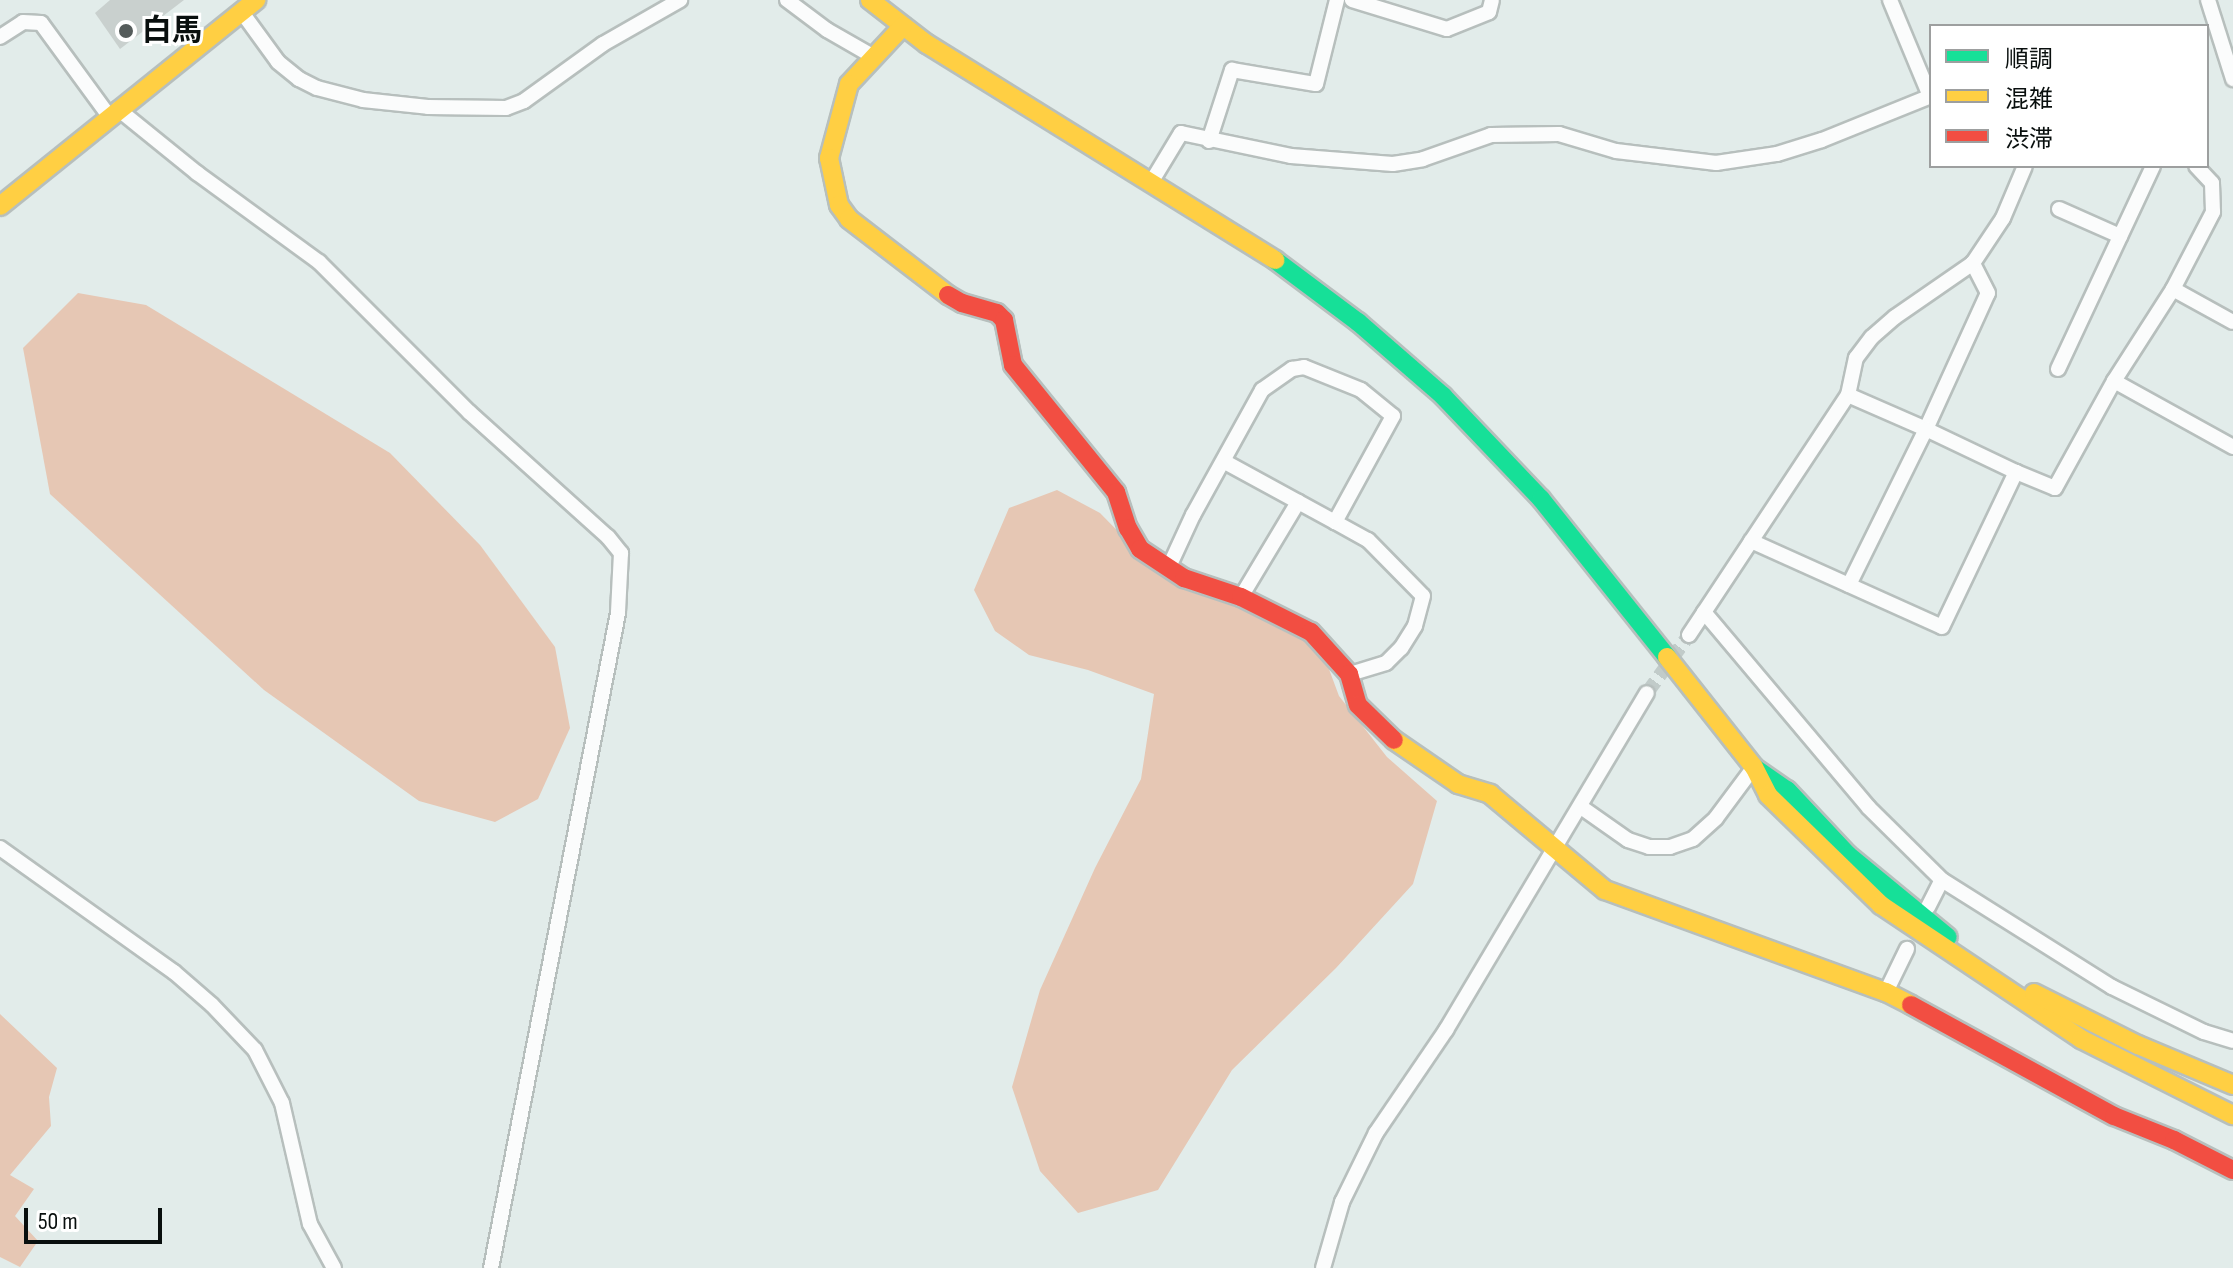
<!DOCTYPE html>
<html>
<head>
<meta charset="utf-8">
<style>
	body { margin:0 }
	#map { position:relative; width:2233px; height:1268px; overflow:hidden; background:#e2ecea; font-family:"Sofia Sans Condensed","Noto Sans JP",sans-serif }
	div>[style] { position:absolute }
	[style*='--x'] { left:calc(var(--x)*1px); top:calc(var(--y)*1px); width:calc(var(--w)*1px); rotate:calc(var(--a)*1deg) }
	.green>* { inset:0; background:#e6c7b4 }
	.building>* { inset:0; background:#c9d0ce }
	.street-tunnel>* { height:14px; margin-top:-7px; transform-origin:0; background:repeating-linear-gradient(90deg,#c1cbc9 0 14px,transparent 0 21px) }
	.roads { filter:drop-shadow(2px 0 #b7bfbd) drop-shadow(-2px 0 #b7bfbd) drop-shadow(0 2px #b7bfbd) drop-shadow(0 -2px #b7bfbd) }
	.street>* { height:14px; margin:-7px; padding:0 7px; transform-origin:7px; border-radius:7px; background:#fbfcfc }
	.fast>* { height:18px; margin:-9px; padding:0 9px; transform-origin:9px; border-radius:9px; background:#16e098 }
	.slow>* { height:18px; margin:-9px; padding:0 9px; transform-origin:9px; border-radius:9px; background:#ffcf43 }
	.jam>* { height:18px; margin:-9px; padding:0 9px; transform-origin:9px; border-radius:9px; background:#f24e42 }
	.dots>* { width:22px; height:22px; translate:-50% -50%; box-sizing:border-box; border:4px solid #fff; border-radius:50% }
	span { translate:-50% -50%; white-space:nowrap; text-align:center; line-height:1.15; -webkit-text-stroke:6px #fff; paint-order:stroke }
	.poi-label { font-size:30px; color:#090f0e; font-weight:700 }
	.left { translate:0 -50%; text-align:left }
	.legend { position:absolute; left:1929px; top:24px; width:280px; height:144px; box-sizing:border-box; background:#fff; border:2px solid #9d9f9f; margin:0; padding:10px 14px; list-style:none; font-size:24px; color:#090f0e }
	.legend li { display:flex; align-items:center; gap:16px; height:40px }
	.legend b { width:40px; border:2px solid #9d9f9f }
	.scale { position:absolute; left:24px; top:1208px; width:138px; height:36px; box-sizing:border-box; border:4px solid #090f0e; border-top:0; padding-left:10px; font-size:24px; line-height:28px; white-space:nowrap; color:#090f0e; -webkit-text-stroke:6px #fff; paint-order:stroke }
</style>
</head>
<body>
<div id="map">
	<div class="green">
		<i style="clip-path:polygon(78px 293px,146px 305px,390px 453px,480px 545px,555px 647px,570px 728px,538px 799px,495px 822px,419px 801px,264px 690px,50px 494px,23px 348px)"></i>
		<i style="clip-path:polygon(1057px 490px,1100px 513px,1156px 570px,1320px 645px,1339px 696px,1387px 757px,1437px 801px,1413px 884px,1336px 968px,1232px 1070px,1158px 1190px,1078px 1213px,1040px 1171px,1012px 1087px,1040px 990px,1095px 868px,1141px 779px,1154px 694px,1088px 670px,1029px 655px,995px 631px,974px 590px,1009px 508px)"></i>
		<i style="clip-path:polygon(0 1014px,57px 1068px,49px 1097px,51px 1126px,10px 1175px,34px 1189px,15px 1216px,38px 1241px,20px 1267px,0 1257px)"></i>
	</div>
	<div class="building">
		<i style="clip-path:polygon(110px 0,184px 0,120px 49px,95px 13px)"></i>
	</div>
	<div class="street-tunnel">
		<i style="--x:1647;--y:693;--w:72;--a:-54.1"></i>
	</div>
	<div class="roads">
		<div class="street">
			<i style="--x:787;--y:0;--w:50;--a:36.9"></i>
			<i style="--x:827;--y:30;--w:54;--a:29.9"></i>
			<i style="--x:1352;--y:0;--w:99;--a:17"></i>
			<i style="--x:1447;--y:29;--w:45;--a:-22"></i>
			<i style="--x:1489;--y:12;--w:12;--a:-76"></i>
			<i style="--x:1890;--y:0;--w:104;--a:67.4"></i>
			<i style="--x:2208;--y:0;--w:83;--a:72.4"></i>
			<i style="--x:241;--y:11;--w:63;--a:54"></i>
			<i style="--x:278;--y:62;--w:27;--a:39"></i>
			<i style="--x:299;--y:79;--w:20;--a:27"></i>
			<i style="--x:317;--y:88;--w:48;--a:14.6"></i>
			<i style="--x:363;--y:100;--w:65;--a:6.1"></i>
			<i style="--x:428;--y:107;--w:78;--a:0.7"></i>
			<i style="--x:506;--y:108;--w:19;--a:-21"></i>
			<i style="--x:524;--y:101;--w:97;--a:-35.8"></i>
			<i style="--x:603;--y:44;--w:89;--a:-29.7"></i>
			<i style="--x:0;--y:37;--w:27;--a:-33"></i>
			<i style="--x:23;--y:22;--w:18;--a:3"></i>
			<i style="--x:41;--y:23;--w:115;--a:53.8"></i>
			<i style="--x:118;--y:109;--w:102;--a:39"></i>
			<i style="--x:197;--y:173;--w:151;--a:36.1"></i>
			<i style="--x:319;--y:262;--w:212;--a:45"></i>
			<i style="--x:469;--y:412;--w:187;--a:42"></i>
			<i style="--x:608;--y:537;--w:21;--a:51"></i>
			<i style="--x:621;--y:553;--w:60;--a:92.9"></i>
			<i style="--x:618;--y:613;--w:667;--a:100.97"></i>
			<i style="--x:1209;--y:141;--w:75;--a:-72.1"></i>
			<i style="--x:1232;--y:70;--w:85;--a:9.5"></i>
			<i style="--x:1316;--y:84;--w:87;--a:-76"></i>
			<i style="--x:1152;--y:181;--w:56;--a:-58.9"></i>
			<i style="--x:1181;--y:133;--w:112;--a:11.8"></i>
			<i style="--x:1291;--y:156;--w:102;--a:4.5"></i>
			<i style="--x:1393;--y:164;--w:30;--a:-9"></i>
			<i style="--x:1423;--y:159;--w:72;--a:-19.4"></i>
			<i style="--x:1491;--y:135;--w:68;--a:-0.8"></i>
			<i style="--x:1559;--y:134;--w:59;--a:16.6"></i>
			<i style="--x:1616;--y:151;--w:101;--a:6.8"></i>
			<i style="--x:1716;--y:163;--w:62;--a:-8.4"></i>
			<i style="--x:1777;--y:154;--w:47;--a:-17.3"></i>
			<i style="--x:1822;--y:140;--w:118;--a:-22"></i>
			<i style="--x:2059;--y:209;--w:67;--a:23.9"></i>
			<i style="--x:2173;--y:289;--w:87;--a:-62.5"></i>
			<i style="--x:2213;--y:212;--w:29;--a:-92"></i>
			<i style="--x:2212;--y:183;--w:23;--a:-133"></i>
			<i style="--x:2058;--y:369;--w:224;--a:-64.9"></i>
			<i style="--x:2114;--y:381;--w:109;--a:-57.3"></i>
			<i style="--x:2173;--y:289;--w:68;--a:28.8"></i>
			<i style="--x:1848;--y:395;--w:85;--a:23.6"></i>
			<i style="--x:1926;--y:429;--w:149;--a:-65.5"></i>
			<i style="--x:1988;--y:293;--w:34;--a:-117"></i>
			<i style="--x:1225;--y:462;--w:125;--a:28.6"></i>
			<i style="--x:2016;--y:472;--w:42;--a:22.3"></i>
			<i style="--x:2055;--y:488;--w:122;--a:-61.1"></i>
			<i style="--x:2114;--y:381;--w:136;--a:29"></i>
			<i style="--x:1751;--y:541;--w:209;--a:24.2"></i>
			<i style="--x:1942;--y:627;--w:172;--a:-64.5"></i>
			<i style="--x:2016;--y:472;--w:100;--a:-154.5"></i>
			<i style="--x:1926;--y:429;--w:174;--a:116.3"></i>
			<i style="--x:1168;--y:569;--w:60;--a:-65.2"></i>
			<i style="--x:1193;--y:515;--w:143;--a:-61.1"></i>
			<i style="--x:1262;--y:390;--w:37;--a:-35"></i>
			<i style="--x:1292;--y:369;--w:12;--a:-9"></i>
			<i style="--x:1304;--y:367;--w:61;--a:22"></i>
			<i style="--x:1361;--y:390;--w:41;--a:39.1"></i>
			<i style="--x:1393;--y:416;--w:121;--a:118.7"></i>
			<i style="--x:1335;--y:522;--w:38;--a:29"></i>
			<i style="--x:1368;--y:540;--w:78;--a:45.5"></i>
			<i style="--x:1423;--y:596;--w:31;--a:105"></i>
			<i style="--x:1415;--y:626;--w:26;--a:122"></i>
			<i style="--x:1401;--y:648;--w:21;--a:135"></i>
			<i style="--x:1386;--y:663;--w:39;--a:163"></i>
			<i style="--x:1241;--y:597;--w:111;--a:-59"></i>
			<i style="--x:1704;--y:612;--w:256;--a:49.9"></i>
			<i style="--x:1869;--y:808;--w:103;--a:44.6"></i>
			<i style="--x:1942;--y:880;--w:201;--a:32.2"></i>
			<i style="--x:2112;--y:987;--w:102;--a:26.1"></i>
			<i style="--x:2204;--y:1032;--w:30;--a:17"></i>
			<i style="--x:1689;--y:635;--w:288;--a:-56.5"></i>
			<i style="--x:1848;--y:395;--w:38;--a:-78"></i>
			<i style="--x:1856;--y:358;--w:26;--a:-53"></i>
			<i style="--x:1872;--y:337;--w:30;--a:-41"></i>
			<i style="--x:1895;--y:317;--w:95;--a:-34.7"></i>
			<i style="--x:1973;--y:263;--w:54;--a:-56.3"></i>
			<i style="--x:2003;--y:218;--w:56;--a:-67.1"></i>
			<i style="--x:1581;--y:807;--w:57;--a:35.1"></i>
			<i style="--x:1628;--y:840;--w:22;--a:18"></i>
			<i style="--x:1649;--y:847;--w:21;--a:0"></i>
			<i style="--x:1670;--y:847;--w:24;--a:-19"></i>
			<i style="--x:1693;--y:839;--w:31;--a:-42"></i>
			<i style="--x:1716;--y:818;--w:64;--a:-53.3"></i>
			<i style="--x:0;--y:848;--w:214;--a:35.5"></i>
			<i style="--x:174;--y:972;--w:50;--a:41"></i>
			<i style="--x:212;--y:1005;--w:62;--a:46.3"></i>
			<i style="--x:255;--y:1050;--w:59;--a:63"></i>
			<i style="--x:282;--y:1103;--w:124;--a:77"></i>
			<i style="--x:310;--y:1224;--w:50;--a:61.4"></i>
			<i style="--x:1928;--y:907;--w:30;--a:-63"></i>
			<i style="--x:1886;--y:992;--w:48;--a:-64"></i>
			<i style="--x:1323;--y:1268;--w:69;--a:-73.9"></i>
			<i style="--x:1342;--y:1202;--w:77;--a:-63.8"></i>
			<i style="--x:1376;--y:1133;--w:125;--a:-55.8"></i>
			<i style="--x:1446;--y:1030;--w:392;--a:-59.2"></i>
		</div>
		<div class="fast">
			<i style="--x:1275;--y:260;--w:104;--a:36.8"></i>
			<i style="--x:1358;--y:322;--w:113;--a:41"></i>
			<i style="--x:1443;--y:396;--w:142;--a:46.4"></i>
			<i style="--x:1541;--y:499;--w:202;--a:51.4"></i>
			<i style="--x:1755;--y:768;--w:39;--a:35"></i>
			<i style="--x:1787;--y:790;--w:89;--a:46.8"></i>
			<i style="--x:1848;--y:855;--w:129;--a:39.4"></i>
		</div>
		<div class="slow">
			<i style="--x:870;--y:0;--w:72;--a:37.7"></i>
			<i style="--x:927;--y:44;--w:410;--a:31.8"></i>
			<i style="--x:903;--y:26;--w:79;--a:133"></i>
			<i style="--x:849;--y:84;--w:77;--a:105.1"></i>
			<i style="--x:829;--y:158;--w:48;--a:78"></i>
			<i style="--x:839;--y:205;--w:17;--a:54"></i>
			<i style="--x:849;--y:219;--w:125;--a:37.5"></i>
			<i style="--x:0;--y:206;--w:329;--a:-38.8"></i>
			<i style="--x:1667;--y:657;--w:140;--a:51.7"></i>
			<i style="--x:1754;--y:767;--w:31;--a:63"></i>
			<i style="--x:1768;--y:795;--w:158;--a:44.2"></i>
			<i style="--x:1881;--y:905;--w:241;--a:33.8"></i>
			<i style="--x:2081;--y:1039;--w:170;--a:26.6"></i>
			<i style="--x:1394;--y:740;--w:78;--a:34.5"></i>
			<i style="--x:1458;--y:784;--w:34;--a:17"></i>
			<i style="--x:1490;--y:794;--w:150;--a:39.9"></i>
			<i style="--x:1605;--y:890;--w:299;--a:20"></i>
			<i style="--x:1886;--y:992;--w:28;--a:27"></i>
			<i style="--x:2034;--y:993;--w:116;--a:26.6"></i>
			<i style="--x:2138;--y:1045;--w:103;--a:22.8"></i>
		</div>
		<div class="jam">
			<i style="--x:948;--y:295;--w:16;--a:30"></i>
			<i style="--x:962;--y:303;--w:36;--a:16"></i>
			<i style="--x:997;--y:313;--w:10;--a:45"></i>
			<i style="--x:1004;--y:320;--w:46;--a:78.7"></i>
			<i style="--x:1013;--y:365;--w:164;--a:51"></i>
			<i style="--x:1116;--y:492;--w:38;--a:72"></i>
			<i style="--x:1128;--y:528;--w:24;--a:60"></i>
			<i style="--x:1140;--y:549;--w:53;--a:33.4"></i>
			<i style="--x:1184;--y:578;--w:60;--a:18.4"></i>
			<i style="--x:1241;--y:597;--w:78;--a:26.6"></i>
			<i style="--x:1311;--y:632;--w:57;--a:47.9"></i>
			<i style="--x:1349;--y:674;--w:32;--a:74"></i>
			<i style="--x:1358;--y:705;--w:50;--a:44.2"></i>
			<i style="--x:1911;--y:1005;--w:231;--a:28.7"></i>
			<i style="--x:2114;--y:1116;--w:65;--a:21.8"></i>
			<i style="--x:2174;--y:1140;--w:66;--a:27"></i>
		</div>
	</div>
	<div class="dots">
		<i style="left:126px;top:31px;background:#555c5b"></i>
	</div>
	<div class="poi-label">
		<span class="left" style="left:142px;top:31px">白馬</span>
	</div>
	<ul class="legend">
	<li><b style="height:10px;background:#16e098"></b>順調</li>
	<li><b style="height:10px;background:#ffcf43"></b>混雑</li>
	<li><b style="height:10px;background:#f24e42"></b>渋滞</li>
	</ul>
	<div class="scale">50 m</div>
</div>
</body>
</html>
